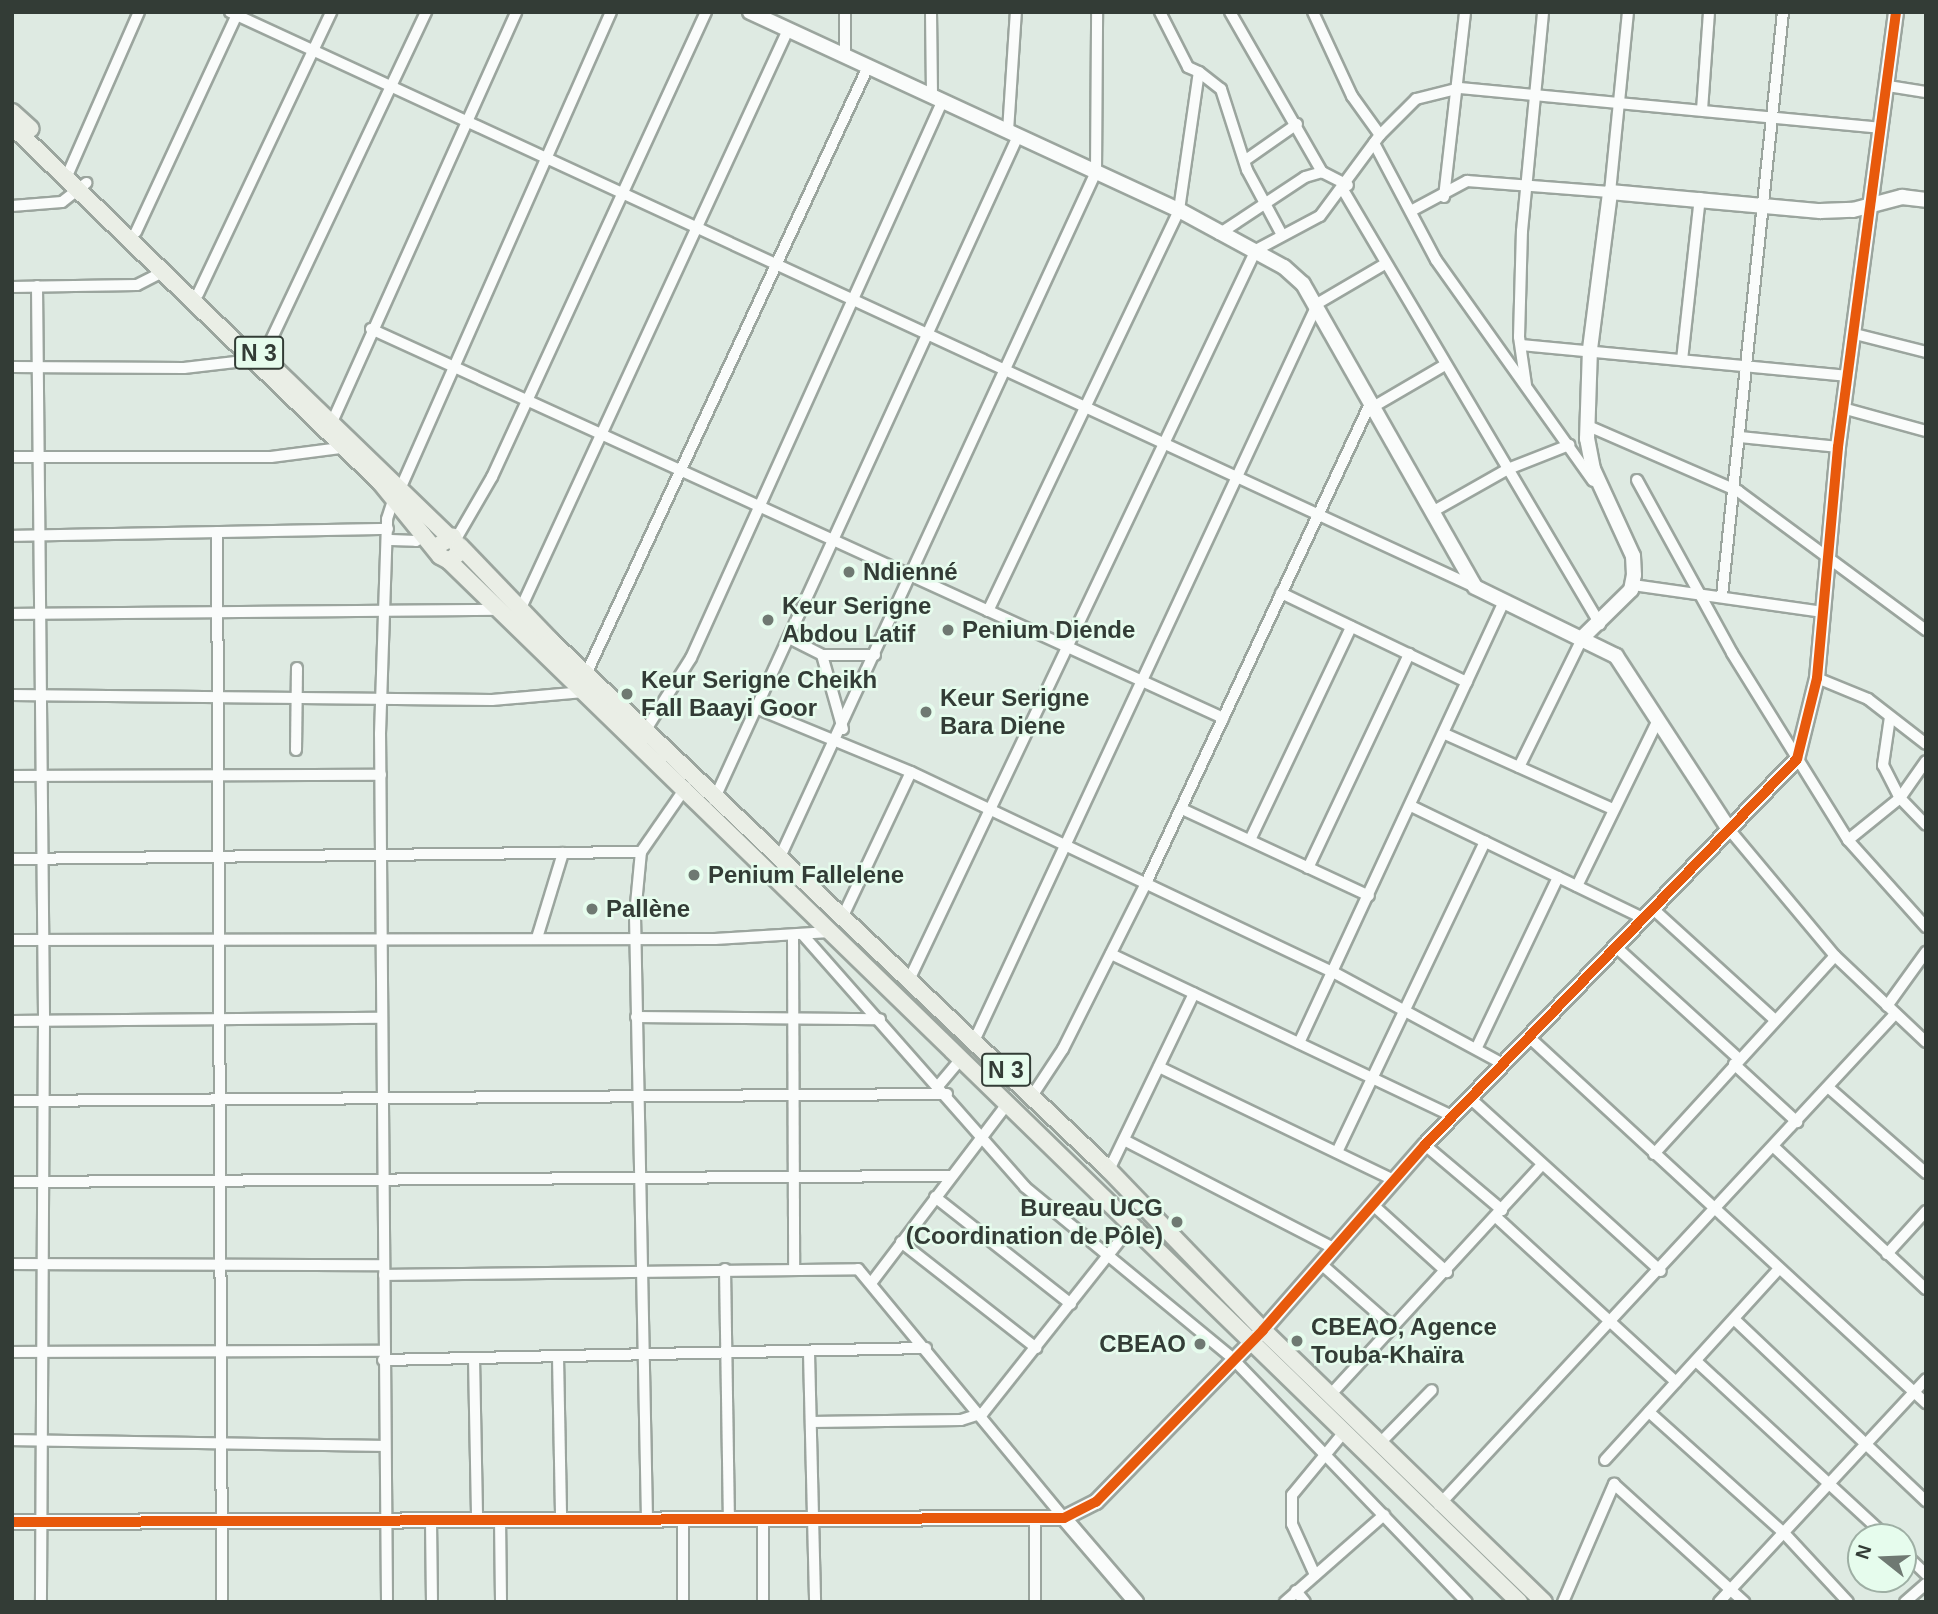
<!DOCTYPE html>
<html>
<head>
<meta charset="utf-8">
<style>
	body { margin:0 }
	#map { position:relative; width:1938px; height:1614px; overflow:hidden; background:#deeae2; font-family:Arial,sans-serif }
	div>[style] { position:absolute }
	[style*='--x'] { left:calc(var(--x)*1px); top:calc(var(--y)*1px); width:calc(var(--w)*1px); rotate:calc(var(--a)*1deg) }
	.roads { filter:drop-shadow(2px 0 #9ba59e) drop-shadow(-2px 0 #9ba59e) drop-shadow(0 2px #9ba59e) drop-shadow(0 -2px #9ba59e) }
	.street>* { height:10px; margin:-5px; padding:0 5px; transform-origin:5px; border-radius:5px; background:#fafcfb }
	.secondary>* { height:14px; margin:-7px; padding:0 7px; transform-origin:7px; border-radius:7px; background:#fafcfb }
	.primary>* { height:16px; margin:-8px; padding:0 8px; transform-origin:8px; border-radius:8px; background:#eaeee6 }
	.cycleway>* { height:10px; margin:-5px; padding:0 5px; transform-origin:5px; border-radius:5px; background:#e8590c }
	.dots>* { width:19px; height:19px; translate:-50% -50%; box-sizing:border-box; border:4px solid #e6fced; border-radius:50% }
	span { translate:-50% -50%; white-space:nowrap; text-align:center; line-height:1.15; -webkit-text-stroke:5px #e6fced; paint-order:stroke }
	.shield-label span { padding:2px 5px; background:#e6fced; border:2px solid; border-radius:5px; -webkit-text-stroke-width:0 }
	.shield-label { font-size:23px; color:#333c36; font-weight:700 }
	.poi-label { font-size:24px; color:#333c36; font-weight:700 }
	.left { translate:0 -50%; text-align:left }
	.right { translate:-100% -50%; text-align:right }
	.frame { position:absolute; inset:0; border:14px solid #333c36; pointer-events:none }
	.north { position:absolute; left:1847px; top:1523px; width:70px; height:70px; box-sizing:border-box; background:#e6fced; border:2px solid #9eafa4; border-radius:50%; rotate:288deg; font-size:19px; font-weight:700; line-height:28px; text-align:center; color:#333c36 }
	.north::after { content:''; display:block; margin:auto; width:24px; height:32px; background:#6f7972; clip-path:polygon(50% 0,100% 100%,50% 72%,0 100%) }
</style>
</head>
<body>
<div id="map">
	<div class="roads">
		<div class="street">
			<i style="--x:230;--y:12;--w:1371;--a:24.79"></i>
			<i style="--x:845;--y:12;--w:45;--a:90"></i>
			<i style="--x:931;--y:12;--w:85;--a:89.3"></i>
			<i style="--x:1230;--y:12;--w:185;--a:60.1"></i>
			<i style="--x:1313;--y:12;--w:93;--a:65.1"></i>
			<i style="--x:1352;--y:96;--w:48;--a:54.3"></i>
			<i style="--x:1380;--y:135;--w:51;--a:-45"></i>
			<i style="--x:1416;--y:99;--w:45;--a:-14"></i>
			<i style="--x:1460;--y:88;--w:424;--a:5.4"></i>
			<i style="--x:1199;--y:72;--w:28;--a:38"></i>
			<i style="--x:1221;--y:89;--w:85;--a:72.2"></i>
			<i style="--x:1247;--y:170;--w:74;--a:61.7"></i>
			<i style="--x:1888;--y:86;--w:38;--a:9"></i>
			<i style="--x:1702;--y:110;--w:98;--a:-85.9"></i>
			<i style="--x:1008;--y:131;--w:119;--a:-86.2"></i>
			<i style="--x:1374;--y:143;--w:132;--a:62.1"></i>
			<i style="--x:1436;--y:260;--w:271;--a:54.6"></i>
			<i style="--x:1247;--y:159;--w:61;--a:-35"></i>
			<i style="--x:67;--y:176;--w:179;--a:-66.3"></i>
			<i style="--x:1342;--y:188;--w:507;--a:59.39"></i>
			<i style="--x:1444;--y:197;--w:186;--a:-83.5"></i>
			<i style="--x:12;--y:206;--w:50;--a:-4.6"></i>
			<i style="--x:62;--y:202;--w:31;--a:-38"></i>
			<i style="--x:1411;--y:211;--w:64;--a:-28.2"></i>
			<i style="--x:1467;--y:181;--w:143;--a:4.4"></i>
			<i style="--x:1610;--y:192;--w:181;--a:-84.3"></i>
			<i style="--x:136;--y:232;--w:242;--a:-65.1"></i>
			<i style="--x:1219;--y:234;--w:103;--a:-33.5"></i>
			<i style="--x:1305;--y:177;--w:18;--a:-16"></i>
			<i style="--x:1322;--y:172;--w:29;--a:27"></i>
			<i style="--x:37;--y:286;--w:734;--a:89.45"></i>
			<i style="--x:44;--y:1020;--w:582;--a:90.3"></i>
			<i style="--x:12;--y:287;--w:125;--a:-0.9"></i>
			<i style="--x:137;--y:285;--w:29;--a:-27"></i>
			<i style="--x:198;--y:294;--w:312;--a:-64.7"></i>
			<i style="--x:1315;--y:305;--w:81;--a:-30.4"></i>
			<i style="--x:371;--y:329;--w:937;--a:24.54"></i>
			<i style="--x:1855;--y:334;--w:73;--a:14.2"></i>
			<i style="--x:1521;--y:345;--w:329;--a:5.4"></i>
			<i style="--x:263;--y:357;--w:382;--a:-64.7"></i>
			<i style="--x:1682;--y:360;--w:163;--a:-83.7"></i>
			<i style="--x:12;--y:367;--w:172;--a:0.3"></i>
			<i style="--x:184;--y:368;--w:69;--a:-6.6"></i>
			<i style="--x:1526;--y:385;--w:49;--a:-98.3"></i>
			<i style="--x:1519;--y:337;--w:106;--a:-88.4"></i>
			<i style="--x:1522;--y:231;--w:220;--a:-84.5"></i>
			<i style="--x:1373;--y:407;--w:83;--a:-30.3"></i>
			<i style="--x:1846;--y:409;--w:83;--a:15.4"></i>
			<i style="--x:333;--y:420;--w:447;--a:-65.8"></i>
			<i style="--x:1586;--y:425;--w:166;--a:23.5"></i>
			<i style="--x:1738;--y:491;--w:234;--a:36.5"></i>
			<i style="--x:1740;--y:437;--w:99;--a:5.8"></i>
			<i style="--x:12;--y:457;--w:259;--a:0"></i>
			<i style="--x:271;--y:457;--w:70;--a:-7.4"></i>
			<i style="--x:1637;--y:480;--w:197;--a:61.2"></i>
			<i style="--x:1732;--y:653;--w:220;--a:58.2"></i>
			<i style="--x:1848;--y:840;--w:117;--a:48.1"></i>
			<i style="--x:401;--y:487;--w:519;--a:-66.15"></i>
			<i style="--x:1432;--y:512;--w:87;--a:-29.5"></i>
			<i style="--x:1508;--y:469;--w:66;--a:-21.5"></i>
			<i style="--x:217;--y:532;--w:1070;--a:89.73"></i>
			<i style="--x:12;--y:536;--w:376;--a:-1.1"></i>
			<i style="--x:456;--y:539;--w:72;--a:-59.9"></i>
			<i style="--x:492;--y:477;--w:512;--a:-65.29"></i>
			<i style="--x:391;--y:540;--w:25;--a:2"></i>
			<i style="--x:416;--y:541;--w:12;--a:-42"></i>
			<i style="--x:1633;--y:585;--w:192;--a:8.1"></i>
			<i style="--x:1281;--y:593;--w:206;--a:25.6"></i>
			<i style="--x:1722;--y:596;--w:587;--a:-84.04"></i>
			<i style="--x:521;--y:608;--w:637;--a:-65.21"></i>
			<i style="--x:988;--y:611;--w:444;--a:-64.5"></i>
			<i style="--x:1179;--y:210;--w:139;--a:-81.8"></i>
			<i style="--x:1199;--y:72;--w:12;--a:-156"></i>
			<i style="--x:1188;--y:67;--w:62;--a:-117"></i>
			<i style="--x:12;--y:614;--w:486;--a:-0.5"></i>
			<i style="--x:791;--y:639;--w:35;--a:27"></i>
			<i style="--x:822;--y:655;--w:53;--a:0"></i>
			<i style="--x:822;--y:655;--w:77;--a:74.2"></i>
			<i style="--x:587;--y:672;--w:667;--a:-65.09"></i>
			<i style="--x:1817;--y:678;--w:55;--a:22.4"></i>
			<i style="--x:1868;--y:699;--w:73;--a:37.8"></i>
			<i style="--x:12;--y:695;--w:480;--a:0.6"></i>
			<i style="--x:492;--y:700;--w:92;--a:-5"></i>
			<i style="--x:758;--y:709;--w:165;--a:22.4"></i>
			<i style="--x:911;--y:772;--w:467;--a:25.4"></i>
			<i style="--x:1333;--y:972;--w:193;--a:28.4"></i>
			<i style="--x:1890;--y:717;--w:49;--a:98.3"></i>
			<i style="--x:1883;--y:765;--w:37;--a:63"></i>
			<i style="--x:1900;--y:798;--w:37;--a:46"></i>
			<i style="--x:645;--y:731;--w:86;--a:-57.8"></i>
			<i style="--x:691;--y:658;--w:610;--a:-65.7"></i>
			<i style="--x:1445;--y:734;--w:184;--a:24.1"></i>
			<i style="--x:296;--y:750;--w:82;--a:-89.3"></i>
			<i style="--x:1519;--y:767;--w:145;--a:-63.8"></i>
			<i style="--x:12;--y:776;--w:369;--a:-0.2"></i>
			<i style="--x:714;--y:800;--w:730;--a:-65.4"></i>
			<i style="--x:1411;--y:806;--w:258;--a:25.8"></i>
			<i style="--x:1182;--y:809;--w:206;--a:24.9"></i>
			<i style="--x:1728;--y:828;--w:167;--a:50.1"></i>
			<i style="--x:1835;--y:956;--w:125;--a:43.4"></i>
			<i style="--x:1250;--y:840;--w:236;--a:-64.6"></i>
			<i style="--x:1848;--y:840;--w:67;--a:-38.9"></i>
			<i style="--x:1900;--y:798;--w:45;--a:-54.9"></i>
			<i style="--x:780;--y:857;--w:754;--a:-65.24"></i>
			<i style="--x:1096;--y:172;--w:160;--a:-89.6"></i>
			<i style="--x:12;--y:859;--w:629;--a:-0.64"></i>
			<i style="--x:1308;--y:868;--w:237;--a:-64.7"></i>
			<i style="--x:1577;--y:886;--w:185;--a:-64"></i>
			<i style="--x:1652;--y:908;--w:166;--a:42.3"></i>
			<i style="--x:842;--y:918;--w:161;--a:-64.7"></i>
			<i style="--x:793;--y:935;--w:333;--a:89.8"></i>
			<i style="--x:803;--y:935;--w:336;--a:48.6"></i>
			<i style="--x:1025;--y:1187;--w:267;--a:39.5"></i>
			<i style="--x:1231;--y:1357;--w:340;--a:46.1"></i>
			<i style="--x:537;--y:938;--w:89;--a:-73"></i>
			<i style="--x:12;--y:940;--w:703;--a:-0.08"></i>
			<i style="--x:715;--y:939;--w:115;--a:-3.5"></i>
			<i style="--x:1616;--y:947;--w:166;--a:42.3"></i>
			<i style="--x:1111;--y:954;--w:380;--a:25.4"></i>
			<i style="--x:909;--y:980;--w:808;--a:-64.58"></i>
			<i style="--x:1256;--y:250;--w:72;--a:-28"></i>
			<i style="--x:1320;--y:216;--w:101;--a:-53.5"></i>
			<i style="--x:1887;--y:1006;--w:67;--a:-54.2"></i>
			<i style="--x:636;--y:1017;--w:244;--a:0.5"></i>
			<i style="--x:12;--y:1021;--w:369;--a:-0.5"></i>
			<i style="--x:1530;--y:1038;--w:539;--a:42.67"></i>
			<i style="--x:975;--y:1039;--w:808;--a:-65.02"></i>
			<i style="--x:1299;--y:1043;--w:485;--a:-65.1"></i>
			<i style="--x:1478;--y:1045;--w:186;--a:-64.5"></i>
			<i style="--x:1734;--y:1064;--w:86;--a:42.6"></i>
			<i style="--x:1159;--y:1067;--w:261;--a:25.7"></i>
			<i style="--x:939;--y:1085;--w:34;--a:-50"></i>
			<i style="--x:1829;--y:1088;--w:129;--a:41.2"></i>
			<i style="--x:1032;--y:1096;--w:56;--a:-56.6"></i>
			<i style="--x:1063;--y:1049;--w:186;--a:-63.4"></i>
			<i style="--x:1146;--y:883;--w:529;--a:-64.94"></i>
			<i style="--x:1471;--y:1099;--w:256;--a:42.2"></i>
			<i style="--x:12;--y:1101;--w:935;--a:-0.43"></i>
			<i style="--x:1124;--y:1140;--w:235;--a:27.3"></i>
			<i style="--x:1425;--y:1145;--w:101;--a:40.2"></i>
			<i style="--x:1774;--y:1147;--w:208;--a:43.1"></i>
			<i style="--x:1337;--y:1152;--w:344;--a:-64.5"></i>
			<i style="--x:1654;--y:1154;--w:268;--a:-47.6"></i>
			<i style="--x:1109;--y:1170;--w:196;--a:-64.3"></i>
			<i style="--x:12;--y:1182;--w:940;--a:-0.37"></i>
			<i style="--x:935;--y:1197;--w:173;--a:38.2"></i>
			<i style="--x:1373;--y:1205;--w:100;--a:42.2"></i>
			<i style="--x:1496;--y:1217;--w:244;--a:42.5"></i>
			<i style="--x:901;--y:1242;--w:172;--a:38.1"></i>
			<i style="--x:1887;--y:1254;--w:58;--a:-47.8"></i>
			<i style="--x:1320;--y:1263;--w:98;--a:41.3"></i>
			<i style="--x:12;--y:1264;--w:371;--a:0.2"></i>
			<i style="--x:725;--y:1269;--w:252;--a:89.1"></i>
			<i style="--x:384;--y:1275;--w:474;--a:-0.7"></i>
			<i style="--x:858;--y:1269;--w:323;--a:50.4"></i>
			<i style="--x:872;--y:1282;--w:223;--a:-52.8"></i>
			<i style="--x:1734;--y:1319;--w:265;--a:43.5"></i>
			<i style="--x:12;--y:1352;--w:371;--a:-0.2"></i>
			<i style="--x:809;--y:1353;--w:249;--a:88.6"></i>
			<i style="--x:558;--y:1357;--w:161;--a:88.9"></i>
			<i style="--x:474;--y:1358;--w:160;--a:88.9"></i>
			<i style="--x:383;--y:1360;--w:543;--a:-1.27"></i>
			<i style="--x:1696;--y:1361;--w:260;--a:42.7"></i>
			<i style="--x:1332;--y:1393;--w:310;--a:-47.4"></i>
			<i style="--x:1649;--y:1412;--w:181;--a:41.9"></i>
			<i style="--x:1784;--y:1533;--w:94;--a:47.2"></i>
			<i style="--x:811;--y:1422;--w:150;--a:-0.8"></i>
			<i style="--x:961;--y:1420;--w:23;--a:-18"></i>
			<i style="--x:983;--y:1413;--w:238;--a:-51.6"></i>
			<i style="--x:12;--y:1440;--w:371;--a:0.9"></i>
			<i style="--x:1382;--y:1441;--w:71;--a:-45.6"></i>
			<i style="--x:1605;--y:1460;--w:258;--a:-47.7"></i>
			<i style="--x:1439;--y:1505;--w:670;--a:-47.12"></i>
			<i style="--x:1035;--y:1517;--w:85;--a:90"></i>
			<i style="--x:500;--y:1518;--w:84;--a:89.3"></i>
			<i style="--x:647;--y:1519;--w:604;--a:-91.14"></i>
			<i style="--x:635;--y:915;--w:63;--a:-84.6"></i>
			<i style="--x:641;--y:852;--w:79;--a:-55.3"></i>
			<i style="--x:683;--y:1519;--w:83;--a:90"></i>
			<i style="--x:431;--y:1521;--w:81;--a:89.3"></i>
			<i style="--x:763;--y:1521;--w:81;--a:90"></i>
			<i style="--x:1903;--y:1552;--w:32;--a:44"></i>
			<i style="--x:1315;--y:1575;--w:56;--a:-114.3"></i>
			<i style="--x:1292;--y:1524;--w:29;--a:-90"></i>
			<i style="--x:1292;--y:1495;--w:83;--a:-50.4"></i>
			<i style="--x:1296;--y:1591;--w:14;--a:51"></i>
			<i style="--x:387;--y:1602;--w:868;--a:-90.46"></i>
			<i style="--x:380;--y:734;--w:215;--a:-88.1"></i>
			<i style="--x:387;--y:519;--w:22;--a:-72"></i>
			<i style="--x:1285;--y:1602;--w:132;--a:-41.3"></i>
			<i style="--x:1563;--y:1602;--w:129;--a:-66.6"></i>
			<i style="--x:1614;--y:1484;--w:176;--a:42.2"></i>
			<i style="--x:1719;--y:1602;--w:304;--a:-47.1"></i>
			<i style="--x:1905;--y:1602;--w:28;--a:-41"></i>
		</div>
		<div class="secondary">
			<i style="--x:750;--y:12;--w:472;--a:24.8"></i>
			<i style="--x:1179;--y:210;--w:119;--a:28.5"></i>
			<i style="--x:1284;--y:267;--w:25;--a:42"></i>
			<i style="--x:1303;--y:284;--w:348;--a:60.4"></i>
			<i style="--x:1475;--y:587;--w:157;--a:26.1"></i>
			<i style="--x:1616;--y:656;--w:205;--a:56.9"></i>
			<i style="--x:1583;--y:637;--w:67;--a:-44.4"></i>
			<i style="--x:1631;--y:590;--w:15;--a:-79"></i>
			<i style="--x:1634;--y:575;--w:19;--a:-93"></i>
			<i style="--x:1633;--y:556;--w:96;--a:-114.7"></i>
			<i style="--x:1593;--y:469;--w:31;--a:-101"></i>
			<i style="--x:1587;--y:439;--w:90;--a:-88.1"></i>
			<i style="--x:1590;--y:349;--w:158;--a:-82.7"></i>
			<i style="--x:1610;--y:192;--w:211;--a:5.2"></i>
			<i style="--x:1820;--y:211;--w:33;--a:-2"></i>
			<i style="--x:1853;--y:210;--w:51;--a:-14.9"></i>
			<i style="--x:1902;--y:197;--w:24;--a:7"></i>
			<i style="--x:1064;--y:1518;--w:111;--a:49.4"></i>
			<i style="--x:12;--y:1522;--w:1052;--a:-0.22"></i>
			<i style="--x:1064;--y:1518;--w:36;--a:-27"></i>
			<i style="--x:1096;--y:1502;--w:240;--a:-45.8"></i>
			<i style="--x:1263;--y:1330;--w:246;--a:-48.8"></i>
			<i style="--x:1425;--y:1145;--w:536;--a:-46.06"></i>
			<i style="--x:1797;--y:759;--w:83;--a:-76.1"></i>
			<i style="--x:1817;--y:678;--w:232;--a:-84.8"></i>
			<i style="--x:1838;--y:447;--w:439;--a:-82.4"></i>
		</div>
		<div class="primary">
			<i style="--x:12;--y:112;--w:25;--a:42"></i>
			<i style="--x:12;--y:126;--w:512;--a:44.05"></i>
			<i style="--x:380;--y:482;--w:95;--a:51"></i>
			<i style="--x:440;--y:556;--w:10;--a:29"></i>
			<i style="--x:449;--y:561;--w:14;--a:-39"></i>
			<i style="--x:460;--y:552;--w:17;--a:-115"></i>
			<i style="--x:453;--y:537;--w:18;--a:151"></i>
			<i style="--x:267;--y:361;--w:253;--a:44"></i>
			<i style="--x:460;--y:546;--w:130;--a:46.2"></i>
			<i style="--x:550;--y:640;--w:770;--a:43.47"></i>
			<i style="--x:1109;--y:1170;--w:222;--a:46.1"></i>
			<i style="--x:1263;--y:1330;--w:391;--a:44.1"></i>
			<i style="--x:449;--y:561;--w:1493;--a:44.21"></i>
		</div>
	</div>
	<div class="cycleway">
		<i style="--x:12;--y:1522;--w:1052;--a:-0.22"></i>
		<i style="--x:1064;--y:1518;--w:36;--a:-27"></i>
		<i style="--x:1096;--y:1502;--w:240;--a:-45.8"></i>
		<i style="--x:1263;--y:1330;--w:246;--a:-48.8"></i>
		<i style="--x:1425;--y:1145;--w:536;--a:-46.06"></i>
		<i style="--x:1797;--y:759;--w:83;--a:-76.1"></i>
		<i style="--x:1817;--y:678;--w:232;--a:-84.8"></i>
		<i style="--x:1838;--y:447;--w:439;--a:-82.4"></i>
	</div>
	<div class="dots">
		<i style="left:849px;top:572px;background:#6f7972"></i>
		<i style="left:768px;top:620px;background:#6f7972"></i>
		<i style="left:948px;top:630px;background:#6f7972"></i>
		<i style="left:627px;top:694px;background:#6f7972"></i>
		<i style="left:926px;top:712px;background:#6f7972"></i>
		<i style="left:694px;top:875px;background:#6f7972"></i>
		<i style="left:592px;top:909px;background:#6f7972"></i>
		<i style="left:1177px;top:1222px;background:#6f7972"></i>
		<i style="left:1297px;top:1341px;background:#6f7972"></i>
		<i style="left:1200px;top:1344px;background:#6f7972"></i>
	</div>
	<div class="shield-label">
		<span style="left:259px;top:353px">N 3</span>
		<span style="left:1006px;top:1070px">N 3</span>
	</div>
	<div class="poi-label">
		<span class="left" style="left:863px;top:572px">Ndienné</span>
		<span class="left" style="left:782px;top:620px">Keur Serigne<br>Abdou Latif</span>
		<span class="left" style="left:962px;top:630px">Penium Diende</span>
		<span class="left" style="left:641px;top:694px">Keur Serigne Cheikh<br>Fall Baayi Goor</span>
		<span class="left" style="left:940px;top:712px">Keur Serigne<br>Bara Diene</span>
		<span class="left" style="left:708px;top:875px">Penium Fallelene</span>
		<span class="left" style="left:606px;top:909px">Pallène</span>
		<span class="right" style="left:1163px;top:1222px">Bureau UCG<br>(Coordination de Pôle)</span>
		<span class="left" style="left:1311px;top:1341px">CBEAO, Agence<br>Touba-Khaïra</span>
		<span class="right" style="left:1186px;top:1344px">CBEAO</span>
	</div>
	<div class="frame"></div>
	<div class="north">N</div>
</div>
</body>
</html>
